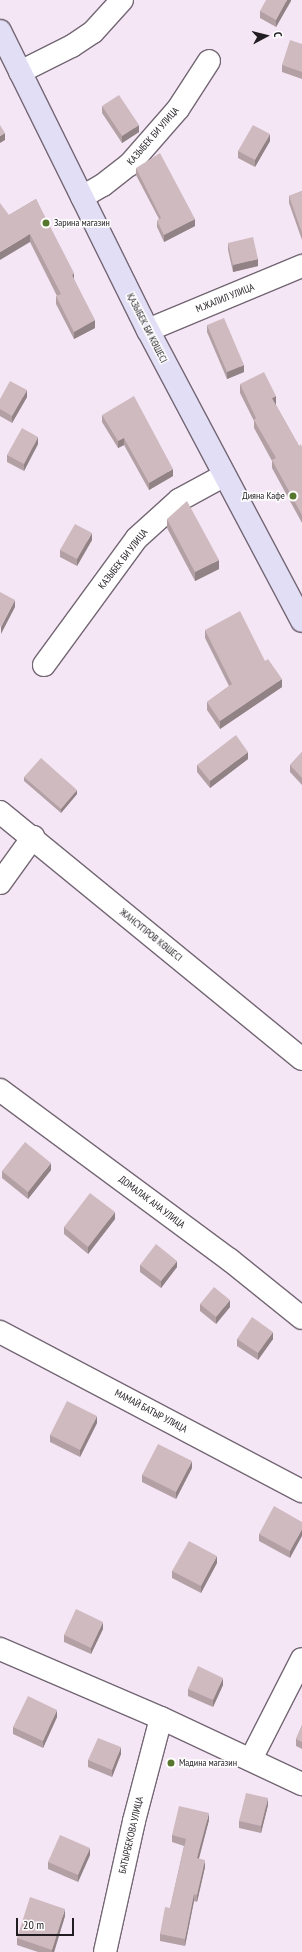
<!DOCTYPE html>
<html>
<head>
<meta charset="utf-8">
<style>
	body { margin:0 }
	#map { position:relative; width:302px; height:1952px; overflow:hidden; background:#f5e6f5; font-family:"PT Sans Narrow",sans-serif }
	div>[style] { position:absolute }
	[style*='--x'] { left:calc(var(--x)*1px); top:calc(var(--y)*1px); width:calc(var(--w)*1px); rotate:calc(var(--a)*1deg) }
	.roads { filter:drop-shadow(1px 0 #746774) drop-shadow(-1px 0 #746774) drop-shadow(0 1px #746774) drop-shadow(0 -1px #746774) }
	.minor>* { height:22px; margin:-11px; padding:0 11px; transform-origin:11px; border-radius:11px; background:#fff }
	.major>* { height:22px; margin:-11px; padding:0 11px; transform-origin:11px; border-radius:11px; background:#e2def6 }
	.wall>* { inset:0; background:#b2a0a5 }
	.shaded-wall>* { inset:0; background:#918286 }
	.building>* { inset:0; background:#cfbac0 }
	.dots>* { width:11px; height:11px; translate:-50% -50%; box-sizing:border-box; border:2px solid #fff; border-radius:50% }
	span { translate:-50% -50%; white-space:nowrap; text-align:center; line-height:1.15; -webkit-text-stroke:3px #fff; paint-order:stroke }
	.street-label { font-size:10px; color:#221d22 }
	.poi-label { font-size:10px; color:#221d22 }
	.left { translate:0 -50%; text-align:left }
	.right { translate:-100% -50%; text-align:right }
	.north { position:absolute; left:246px; top:16px; width:40px; height:40px; -webkit-text-stroke:3px #fff; paint-order:stroke; rotate:83deg; font-size:11px; font-weight:700; line-height:16px; text-align:center; color:#221d22 }
	.north::after { content:''; display:block; margin:auto; width:14px; height:18px; background:#221d22; clip-path:polygon(50% 0,100% 100%,50% 72%,0 100%) }
	.scale { position:absolute; left:16px; top:1918px; width:58px; height:18px; box-sizing:border-box; border:2px solid #221d22; border-top:0; padding-left:5px; font-size:12px; line-height:14px; white-space:nowrap; color:#221d22; -webkit-text-stroke:3px #fff; paint-order:stroke }
</style>
</head>
<body>
<div id="map">
	<div class="roads">
		<div class="minor">
			<i style="--x:20;--y:72;--w:58;--a:-26.6"></i>
			<i style="--x:72;--y:46;--w:25;--a:-34"></i>
			<i style="--x:93;--y:32;--w:43;--a:-47.8"></i>
			<i style="--x:82;--y:197;--w:24;--a:-30"></i>
			<i style="--x:103;--y:185;--w:33;--a:-38"></i>
			<i style="--x:129;--y:165;--w:74;--a:-48.8"></i>
			<i style="--x:178;--y:109;--w:57;--a:-57.1"></i>
			<i style="--x:148;--y:330;--w:167;--a:-22.6"></i>
			<i style="--x:44;--y:665;--w:157;--a:-53.8"></i>
			<i style="--x:137;--y:538;--w:57;--a:-42.1"></i>
			<i style="--x:179;--y:500;--w:50;--a:-28.6"></i>
			<i style="--x:0;--y:812;--w:390;--a:39.3"></i>
			<i style="--x:0;--y:883;--w:57;--a:-54.3"></i>
			<i style="--x:0;--y:1090;--w:286;--a:36.5"></i>
			<i style="--x:230;--y:1260;--w:92;--a:38.9"></i>
			<i style="--x:0;--y:1332;--w:341;--a:27.8"></i>
			<i style="--x:0;--y:1649;--w:175;--a:23.2"></i>
			<i style="--x:161;--y:1718;--w:156;--a:25.1"></i>
			<i style="--x:251;--y:1759;--w:112;--a:-63"></i>
			<i style="--x:105;--y:1952;--w:134;--a:-77.5"></i>
			<i style="--x:134;--y:1821;--w:106;--a:-75.3"></i>
		</div>
		<div class="major">
			<i style="--x:0;--y:31;--w:334;--a:63.7"></i>
			<i style="--x:148;--y:330;--w:329;--a:62.1"></i>
		</div>
	</div>
	<div class="wall">
		<i style="clip-path:polygon(291px 0,276px 27px,260px 18px,260px 11px)"></i>
		<i style="clip-path:polygon(302px 44px,302px 79px,282px 72px,282px 65px)"></i>
		<i style="clip-path:polygon(102px 106px,139px 132px,122px 143px,102px 113px)"></i>
		<i style="clip-path:polygon(270px 141px,255px 167px,238px 158px,238px 151px)"></i>
		<i style="clip-path:polygon(136px 168px,195px 226px,164px 242px,157px 227px,157px 221px,159px 219px,136px 175px)"></i>
		<i style="clip-path:polygon(302px 191px,302px 240px,289px 203px,289px 196px)"></i>
		<i style="clip-path:polygon(36px 199px,74px 279px,95px 328px,74px 339px,56px 304px,56px 296px,57px 296px,30px 242px,9px 215px)"></i>
		<i style="clip-path:polygon(228px 243px,258px 266px,233px 272px,228px 250px)"></i>
		<i style="clip-path:polygon(207px 325px,244px 372px,227px 379px,207px 332px)"></i>
		<i style="clip-path:polygon(240px 384px,276px 405px,299px 446px,302px 447px,302px 523px,272px 468px,272px 461px,254px 428px,254px 421px,240px 393px)"></i>
		<i style="clip-path:polygon(27px 397px,12px 423px,0 416px,0 399px)"></i>
		<i style="clip-path:polygon(102px 415px,173px 476px,149px 490px,124px 445px,118px 448px,102px 422px)"></i>
		<i style="clip-path:polygon(38px 444px,24px 471px,7px 462px,7px 455px)"></i>
		<i style="clip-path:polygon(167px 519px,219px 569px,195px 581px,167px 528px)"></i>
		<i style="clip-path:polygon(92px 540px,77px 566px,60px 557px,60px 550px)"></i>
		<i style="clip-path:polygon(205px 630px,265px 661px,282px 687px,220px 729px,207px 710px,207px 702px,229px 686px,205px 638px)"></i>
		<i style="clip-path:polygon(302px 752px,302px 785px,290px 772px,290px 765px)"></i>
		<i style="clip-path:polygon(248px 759px,210px 788px,197px 772px,197px 765px)"></i>
		<i style="clip-path:polygon(24px 777px,77px 794px,61px 813px,24px 781px)"></i>
		<i style="clip-path:polygon(51px 1170px,28px 1199px,2px 1178px,2px 1171px)"></i>
		<i style="clip-path:polygon(115px 1219px,88px 1254px,64px 1234px,64px 1227px)"></i>
		<i style="clip-path:polygon(140px 1265px,177px 1267px,161px 1288px,140px 1272px)"></i>
		<i style="clip-path:polygon(200px 1304px,230px 1307px,216px 1324px,200px 1311px)"></i>
		<i style="clip-path:polygon(237px 1339px,273px 1339px,258px 1360px,237px 1346px)"></i>
		<i style="clip-path:polygon(97px 1423px,80px 1457px,50px 1442px,50px 1435px)"></i>
		<i style="clip-path:polygon(192px 1468px,176px 1499px,142px 1482px,142px 1475px)"></i>
		<i style="clip-path:polygon(302px 1522px,290px 1558px,259px 1541px,259px 1534px)"></i>
		<i style="clip-path:polygon(217px 1563px,201px 1593px,172px 1578px,172px 1571px)"></i>
		<i style="clip-path:polygon(103px 1629px,91px 1654px,64px 1642px,64px 1635px)"></i>
		<i style="clip-path:polygon(223px 1685px,213px 1707px,188px 1696px,188px 1689px)"></i>
		<i style="clip-path:polygon(57px 1717px,43px 1748px,13px 1734px,13px 1727px)"></i>
		<i style="clip-path:polygon(302px 1725px,302px 1749px,296px 1746px,296px 1739px)"></i>
		<i style="clip-path:polygon(121px 1754px,112px 1777px,88px 1767px,88px 1760px)"></i>
		<i style="clip-path:polygon(268px 1805px,261px 1833px,239px 1828px,239px 1821px)"></i>
		<i style="clip-path:polygon(209px 1820px,199px 1859px,205px 1867px,197px 1902px,194px 1901px,185px 1946px,160px 1941px,160px 1934px,170px 1908px,184px 1846px,172px 1842px,172px 1835px)"></i>
		<i style="clip-path:polygon(90px 1855px,78px 1882px,48px 1869px,48px 1862px)"></i>
		<i style="clip-path:polygon(65px 1916px,54px 1952px,38px 1952px,17px 1945px,17px 1938px)"></i>
	</div>
	<div class="shaded-wall">
		<i style="clip-path:polygon(287px 0,291px 0,291px 1px,276px 27px,276px 20px)"></i>
		<i style="clip-path:polygon(139px 125px,139px 132px,122px 143px,122px 136px)"></i>
		<i style="clip-path:polygon(5px 133px,5px 140px,0 143px,0 136px)"></i>
		<i style="clip-path:polygon(270px 134px,270px 141px,255px 167px,255px 160px)"></i>
		<i style="clip-path:polygon(195px 219px,195px 226px,164px 242px,164px 235px)"></i>
		<i style="clip-path:polygon(30px 234px,30px 242px,0 260px,0 252px)"></i>
		<i style="clip-path:polygon(258px 259px,258px 266px,233px 272px,233px 265px)"></i>
		<i style="clip-path:polygon(74px 273px,74px 281px,72px 275px)"></i>
		<i style="clip-path:polygon(95px 320px,95px 328px,74px 339px,74px 332px)"></i>
		<i style="clip-path:polygon(244px 365px,244px 372px,227px 379px,227px 372px)"></i>
		<i style="clip-path:polygon(27px 390px,27px 397px,12px 423px,12px 416px)"></i>
		<i style="clip-path:polygon(276px 396px,276px 405px,272px 407px,272px 398px)"></i>
		<i style="clip-path:polygon(38px 437px,38px 444px,24px 471px,24px 464px)"></i>
		<i style="clip-path:polygon(124px 438px,124px 445px,118px 448px,118px 441px)"></i>
		<i style="clip-path:polygon(173px 469px,173px 476px,149px 490px,149px 483px)"></i>
		<i style="clip-path:polygon(92px 533px,92px 540px,77px 566px,77px 559px)"></i>
		<i style="clip-path:polygon(219px 560px,219px 569px,195px 581px,195px 572px)"></i>
		<i style="clip-path:polygon(15px 600px,15px 607px,1px 634px,1px 627px)"></i>
		<i style="clip-path:polygon(282px 679px,282px 687px,220px 729px,220px 721px)"></i>
		<i style="clip-path:polygon(248px 752px,248px 759px,210px 788px,210px 781px)"></i>
		<i style="clip-path:polygon(77px 790px,77px 794px,61px 813px,61px 809px)"></i>
		<i style="clip-path:polygon(51px 1163px,51px 1170px,28px 1199px,28px 1192px)"></i>
		<i style="clip-path:polygon(115px 1212px,115px 1219px,88px 1254px,88px 1247px)"></i>
		<i style="clip-path:polygon(177px 1261px,177px 1267px,161px 1288px,161px 1281px)"></i>
		<i style="clip-path:polygon(230px 1300px,230px 1307px,216px 1324px,216px 1317px)"></i>
		<i style="clip-path:polygon(273px 1332px,273px 1339px,258px 1360px,258px 1353px)"></i>
		<i style="clip-path:polygon(97px 1416px,97px 1423px,80px 1457px,80px 1450px)"></i>
		<i style="clip-path:polygon(192px 1461px,192px 1468px,176px 1499px,176px 1492px)"></i>
		<i style="clip-path:polygon(302px 1529px,302px 1536px,290px 1558px,290px 1551px)"></i>
		<i style="clip-path:polygon(217px 1556px,217px 1563px,201px 1593px,201px 1586px)"></i>
		<i style="clip-path:polygon(103px 1622px,103px 1629px,91px 1654px,91px 1648px)"></i>
		<i style="clip-path:polygon(223px 1678px,223px 1685px,213px 1707px,213px 1700px)"></i>
		<i style="clip-path:polygon(57px 1710px,57px 1717px,43px 1748px,43px 1741px)"></i>
		<i style="clip-path:polygon(121px 1747px,121px 1754px,112px 1777px,112px 1770px)"></i>
		<i style="clip-path:polygon(268px 1798px,268px 1805px,261px 1833px,261px 1826px)"></i>
		<i style="clip-path:polygon(209px 1813px,209px 1820px,197px 1865px,197px 1858px)"></i>
		<i style="clip-path:polygon(90px 1848px,90px 1855px,78px 1882px,78px 1875px)"></i>
		<i style="clip-path:polygon(205px 1860px,205px 1867px,197px 1902px,197px 1895px)"></i>
		<i style="clip-path:polygon(194px 1894px,194px 1901px,185px 1946px,185px 1939px)"></i>
		<i style="clip-path:polygon(65px 1909px,65px 1916px,54px 1952px,52px 1952px,52px 1950px)"></i>
	</div>
	<div class="building">
		<i style="clip-path:polygon(266px 0,287px 0,276px 20px,260px 11px)"></i>
		<i style="clip-path:polygon(290px 40px,302px 44px,302px 72px,282px 65px)"></i>
		<i style="clip-path:polygon(119px 95px,139px 125px,122px 136px,102px 106px)"></i>
		<i style="clip-path:polygon(0 125px,5px 133px,0 136px)"></i>
		<i style="clip-path:polygon(253px 125px,270px 134px,255px 160px,238px 151px)"></i>
		<i style="clip-path:polygon(160px 153px,195px 219px,164px 235px,157px 221px,161px 218px,136px 168px)"></i>
		<i style="clip-path:polygon(302px 191px,302px 233px,289px 196px)"></i>
		<i style="clip-path:polygon(36px 199px,74px 273px,72px 275px,95px 320px,74px 332px,56px 296px,61px 294px,30px 234px,0 252px,0 203px,9px 215px)"></i>
		<i style="clip-path:polygon(253px 237px,258px 259px,233px 265px,228px 243px)"></i>
		<i style="clip-path:polygon(224px 318px,244px 365px,227px 372px,207px 325px)"></i>
		<i style="clip-path:polygon(264px 372px,276px 396px,272px 398px,299px 446px,301px 444px,302px 447px,302px 515px,272px 460px,276px 458px,254px 420px,256px 418px,240px 384px)"></i>
		<i style="clip-path:polygon(10px 381px,27px 390px,12px 416px,0 409px,0 399px)"></i>
		<i style="clip-path:polygon(134px 396px,173px 469px,149px 483px,124px 438px,118px 441px,102px 415px)"></i>
		<i style="clip-path:polygon(22px 428px,38px 437px,24px 464px,7px 455px)"></i>
		<i style="clip-path:polygon(187px 501px,219px 560px,195px 572px,167px 519px)"></i>
		<i style="clip-path:polygon(75px 524px,92px 533px,77px 559px,60px 550px)"></i>
		<i style="clip-path:polygon(0 592px,15px 600px,1px 627px,0 626px)"></i>
		<i style="clip-path:polygon(240px 611px,265px 661px,268px 659px,282px 679px,220px 721px,207px 702px,232px 684px,205px 630px)"></i>
		<i style="clip-path:polygon(236px 735px,248px 752px,210px 781px,197px 765px)"></i>
		<i style="clip-path:polygon(302px 752px,302px 778px,290px 765px)"></i>
		<i style="clip-path:polygon(41px 758px,77px 790px,61px 809px,24px 777px)"></i>
		<i style="clip-path:polygon(25px 1142px,51px 1163px,28px 1192px,2px 1171px)"></i>
		<i style="clip-path:polygon(90px 1193px,115px 1212px,88px 1247px,64px 1227px)"></i>
		<i style="clip-path:polygon(156px 1244px,177px 1261px,161px 1281px,140px 1265px)"></i>
		<i style="clip-path:polygon(214px 1287px,230px 1300px,216px 1317px,200px 1304px)"></i>
		<i style="clip-path:polygon(252px 1317px,273px 1332px,258px 1353px,237px 1339px)"></i>
		<i style="clip-path:polygon(67px 1401px,97px 1416px,80px 1450px,50px 1435px)"></i>
		<i style="clip-path:polygon(158px 1444px,192px 1461px,176px 1492px,142px 1475px)"></i>
		<i style="clip-path:polygon(274px 1506px,302px 1522px,302px 1529px,290px 1551px,259px 1534px)"></i>
		<i style="clip-path:polygon(189px 1541px,217px 1556px,201px 1586px,172px 1571px)"></i>
		<i style="clip-path:polygon(76px 1609px,103px 1622px,91px 1648px,64px 1635px)"></i>
		<i style="clip-path:polygon(198px 1666px,223px 1678px,213px 1700px,188px 1689px)"></i>
		<i style="clip-path:polygon(28px 1696px,57px 1710px,43px 1741px,13px 1727px)"></i>
		<i style="clip-path:polygon(302px 1725px,302px 1742px,296px 1739px)"></i>
		<i style="clip-path:polygon(98px 1738px,121px 1747px,112px 1770px,88px 1760px)"></i>
		<i style="clip-path:polygon(246px 1793px,268px 1798px,261px 1826px,239px 1821px)"></i>
		<i style="clip-path:polygon(179px 1806px,209px 1813px,197px 1858px,205px 1860px,197px 1895px,194px 1894px,185px 1939px,160px 1934px,165px 1907px,170px 1908px,186px 1839px,172px 1835px)"></i>
		<i style="clip-path:polygon(60px 1835px,90px 1848px,78px 1875px,48px 1862px)"></i>
		<i style="clip-path:polygon(30px 1897px,65px 1909px,52px 1950px,17px 1938px)"></i>
	</div>
	<div class="dots">
		<i style="left:46px;top:223px;background:#57772e"></i>
		<i style="left:293px;top:496px;background:#57772e"></i>
		<i style="left:171px;top:1763px;background:#57772e"></i>
	</div>
	<div class="street-label">
		<span style="left:153px;top:136px;rotate:-49deg">КАЗЫБЕК БИ УЛИЦА</span>
		<span style="left:225px;top:298px;rotate:-22deg">М.ЖАЛИЛ УЛИЦА</span>
		<span style="left:147px;top:328px;rotate:63deg">ҚАЗЫБЕК БИ КӨШЕСІ</span>
		<span style="left:123px;top:559px;rotate:-52deg">КАЗЫБЕК БИ УЛИЦА</span>
		<span style="left:151px;top:935px;rotate:39deg">ЖАНСҮГІРОВ КӨШЕСІ</span>
		<span style="left:152px;top:1202px;rotate:37deg">ДОМАЛАК АНА УЛИЦА</span>
		<span style="left:151px;top:1411px;rotate:28deg">МАМАЙ БАТЫР УЛИЦА</span>
		<span style="left:131px;top:1835px;rotate:-77deg">БАТЫРБЕКОВА УЛИЦА</span>
	</div>
	<div class="poi-label">
		<span class="left" style="left:54px;top:223px">Зарина магазин</span>
		<span class="right" style="left:285px;top:496px">Дияна Кафе</span>
		<span class="left" style="left:179px;top:1763px">Мадина магазин</span>
	</div>
	<div class="north">С</div>
	<div class="scale">20 m</div>
</div>
</body>
</html>
